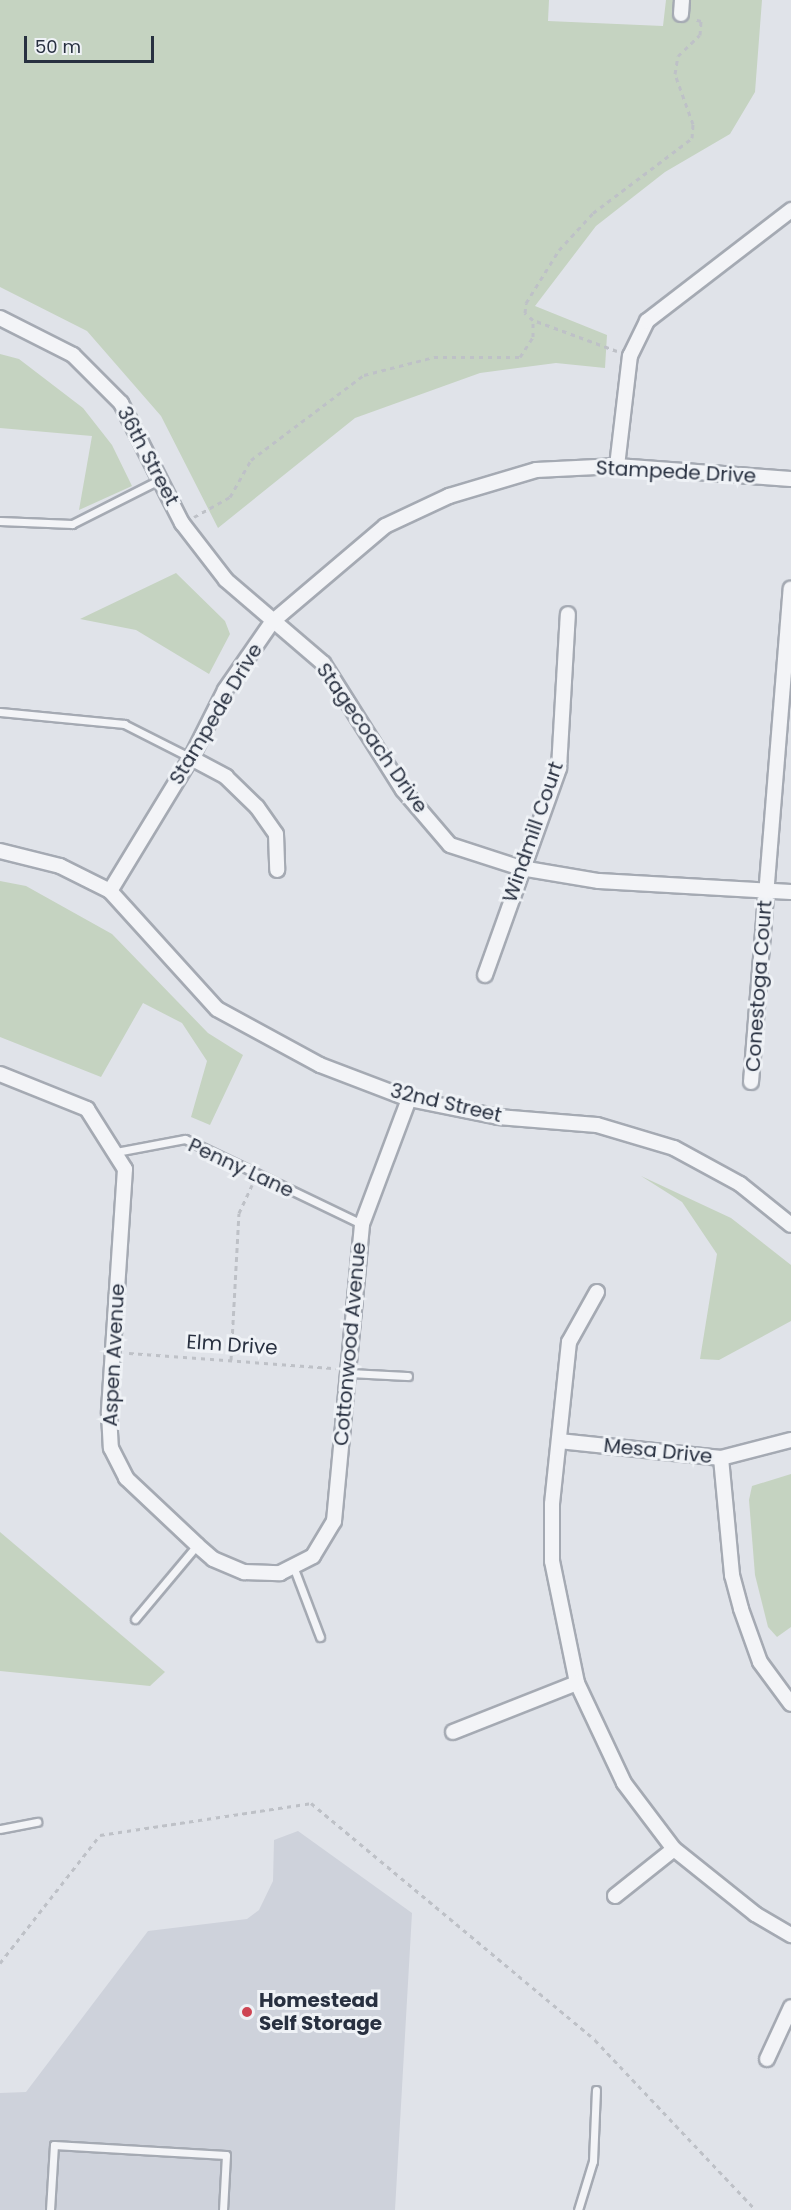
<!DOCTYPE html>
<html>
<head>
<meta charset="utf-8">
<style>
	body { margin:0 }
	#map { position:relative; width:791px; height:2210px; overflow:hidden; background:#e0e3e9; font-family:Poppins,sans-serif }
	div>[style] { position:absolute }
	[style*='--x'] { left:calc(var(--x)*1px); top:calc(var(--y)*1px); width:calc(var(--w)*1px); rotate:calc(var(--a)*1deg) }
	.built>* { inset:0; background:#ced2db }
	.green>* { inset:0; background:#c5d3c1 }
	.path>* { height:3px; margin-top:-1.5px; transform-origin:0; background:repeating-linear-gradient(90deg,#bec1c7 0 4.5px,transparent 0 9px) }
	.roads { filter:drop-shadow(2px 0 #a5aab3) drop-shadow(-2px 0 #a5aab3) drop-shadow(0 2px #a5aab3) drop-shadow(0 -2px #a5aab3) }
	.lane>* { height:7px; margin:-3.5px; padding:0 3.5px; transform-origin:3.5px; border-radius:3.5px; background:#f3f4f7 }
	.street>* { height:14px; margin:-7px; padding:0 7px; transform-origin:7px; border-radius:7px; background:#f3f4f7 }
	.dots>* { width:16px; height:16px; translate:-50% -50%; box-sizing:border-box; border:3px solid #eff2f6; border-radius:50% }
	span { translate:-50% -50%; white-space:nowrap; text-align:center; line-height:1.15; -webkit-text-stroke:6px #eff2f6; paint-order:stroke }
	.street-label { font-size:20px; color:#283040 }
	.poi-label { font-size:20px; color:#283040; font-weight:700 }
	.left { translate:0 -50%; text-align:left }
	.scale { position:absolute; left:24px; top:36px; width:130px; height:27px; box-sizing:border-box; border:3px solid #283040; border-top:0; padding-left:8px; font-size:18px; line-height:21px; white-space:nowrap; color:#283040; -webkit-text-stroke:4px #eff2f6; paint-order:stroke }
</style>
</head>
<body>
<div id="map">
	<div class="built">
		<i style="clip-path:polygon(298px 1831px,412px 1913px,395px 2210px,0 2210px,0 2093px,26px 2092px,148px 1931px,247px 1919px,259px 1910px,273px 1881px,274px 1840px)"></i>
	</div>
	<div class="green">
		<i style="clip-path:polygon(0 0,549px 0,548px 21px,663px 26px,666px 0,762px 0,755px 92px,730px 134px,665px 172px,596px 226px,535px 306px,607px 335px,605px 368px,556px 363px,480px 373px,355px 418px,218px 528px,161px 416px,87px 331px,0 287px)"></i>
		<i style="clip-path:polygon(0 354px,19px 359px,83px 408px,112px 445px,132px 486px,79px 510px,92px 436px,0 428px)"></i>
		<i style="clip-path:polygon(176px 573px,225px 621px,230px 634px,209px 674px,136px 630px,80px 619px)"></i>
		<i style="clip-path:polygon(0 881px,26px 886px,112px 934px,208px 1033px,243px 1055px,210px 1125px,191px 1117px,207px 1061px,182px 1023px,143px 1003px,101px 1077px,0 1037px)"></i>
		<i style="clip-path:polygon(641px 1176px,731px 1218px,791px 1265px,791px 1321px,719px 1360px,700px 1359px,717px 1254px,682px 1202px)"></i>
		<i style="clip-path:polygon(791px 1474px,791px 1627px,777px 1637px,768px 1627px,755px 1575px,749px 1500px,752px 1486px)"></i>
		<i style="clip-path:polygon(0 1532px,165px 1672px,150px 1686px,0 1671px)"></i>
	</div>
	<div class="path">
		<i style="--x:617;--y:351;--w:90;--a:-159.7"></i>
		<i style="--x:533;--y:320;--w:11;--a:-139"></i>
		<i style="--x:525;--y:313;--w:10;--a:-84"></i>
		<i style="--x:526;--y:303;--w:62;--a:-58.1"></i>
		<i style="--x:559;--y:250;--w:50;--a:-47.4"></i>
		<i style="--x:593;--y:213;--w:124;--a:-37.1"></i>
		<i style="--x:692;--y:138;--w:14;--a:-86"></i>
		<i style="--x:693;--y:124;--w:53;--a:-109.8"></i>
		<i style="--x:675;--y:74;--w:18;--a:-81"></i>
		<i style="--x:678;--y:56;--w:30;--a:-44"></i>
		<i style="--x:700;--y:35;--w:14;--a:-86"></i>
		<i style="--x:701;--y:21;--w:7;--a:-164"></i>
		<i style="--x:194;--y:517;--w:41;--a:-29.1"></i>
		<i style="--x:230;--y:497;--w:43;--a:-60.4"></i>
		<i style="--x:251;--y:460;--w:141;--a:-37"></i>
		<i style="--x:364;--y:375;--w:72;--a:-14.4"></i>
		<i style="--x:434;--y:357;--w:86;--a:0"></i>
		<i style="--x:520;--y:357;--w:24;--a:-57"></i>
		<i style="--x:533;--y:337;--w:17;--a:-90"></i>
		<i style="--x:129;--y:1353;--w:207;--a:4.2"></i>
		<i style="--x:231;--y:1360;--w:147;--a:-86.9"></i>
		<i style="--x:239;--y:1213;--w:31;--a:-65"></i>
		<i style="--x:0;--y:1963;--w:162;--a:-52"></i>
		<i style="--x:100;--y:1835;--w:213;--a:-8.6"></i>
		<i style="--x:311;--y:1803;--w:370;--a:39.8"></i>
		<i style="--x:595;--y:2040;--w:234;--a:46.6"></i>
	</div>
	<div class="roads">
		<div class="lane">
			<i style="--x:0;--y:521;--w:72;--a:2.4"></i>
			<i style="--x:72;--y:524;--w:100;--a:-26.8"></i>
			<i style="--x:0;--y:712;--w:125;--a:5.5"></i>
			<i style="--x:124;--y:724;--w:75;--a:26.9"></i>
			<i style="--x:116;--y:1152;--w:70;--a:-10.7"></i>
			<i style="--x:185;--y:1139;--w:196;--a:25.7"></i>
			<i style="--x:348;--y:1373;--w:60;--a:2.9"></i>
			<i style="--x:293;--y:1566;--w:76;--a:69.2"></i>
			<i style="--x:135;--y:1619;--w:97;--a:-50"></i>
			<i style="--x:0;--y:1829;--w:38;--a:-11"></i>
			<i style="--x:50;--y:2210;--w:65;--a:-86.5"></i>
			<i style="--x:54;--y:2145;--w:172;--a:3.3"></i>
			<i style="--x:226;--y:2155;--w:55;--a:93.1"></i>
			<i style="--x:578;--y:2210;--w:51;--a:-73"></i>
			<i style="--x:593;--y:2161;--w:71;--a:-87.6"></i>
		</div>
		<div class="street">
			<i style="--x:681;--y:14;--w:14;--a:-86"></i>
			<i style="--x:0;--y:318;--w:82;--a:26.9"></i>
			<i style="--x:73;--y:355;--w:68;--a:45"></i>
			<i style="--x:121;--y:403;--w:135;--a:63.1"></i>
			<i style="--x:182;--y:523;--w:72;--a:52.3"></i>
			<i style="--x:226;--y:580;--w:128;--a:40.6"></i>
			<i style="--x:323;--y:663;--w:150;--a:57.8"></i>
			<i style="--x:403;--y:790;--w:72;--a:49.5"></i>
			<i style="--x:450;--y:845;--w:75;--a:17.9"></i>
			<i style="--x:521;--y:868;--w:79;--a:9.5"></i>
			<i style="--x:599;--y:881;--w:192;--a:3.3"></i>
			<i style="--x:617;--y:466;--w:111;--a:-83.3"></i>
			<i style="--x:630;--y:356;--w:39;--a:-64"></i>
			<i style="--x:647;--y:321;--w:182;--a:-37.6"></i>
			<i style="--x:191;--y:758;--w:40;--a:28"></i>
			<i style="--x:226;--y:777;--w:43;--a:44.1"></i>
			<i style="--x:257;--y:807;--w:33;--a:55"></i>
			<i style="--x:276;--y:834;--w:36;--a:88"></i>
			<i style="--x:0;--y:851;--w:62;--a:14"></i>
			<i style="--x:60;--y:866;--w:56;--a:26.6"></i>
			<i style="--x:110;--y:891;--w:159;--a:47.8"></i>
			<i style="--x:217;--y:1009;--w:117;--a:28.5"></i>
			<i style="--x:320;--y:1065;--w:95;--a:20.9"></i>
			<i style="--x:409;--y:1099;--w:91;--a:11.4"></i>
			<i style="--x:498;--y:1117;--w:99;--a:4.6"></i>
			<i style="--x:597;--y:1125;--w:80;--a:16.6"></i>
			<i style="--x:674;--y:1148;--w:75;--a:28.6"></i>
			<i style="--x:740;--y:1184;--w:65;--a:38.8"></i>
			<i style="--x:110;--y:891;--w:156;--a:-58.7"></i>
			<i style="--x:191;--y:758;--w:76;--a:-63.4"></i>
			<i style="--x:225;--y:690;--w:83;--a:-55.3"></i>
			<i style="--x:272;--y:622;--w:148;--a:-40.3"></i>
			<i style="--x:385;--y:526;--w:71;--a:-25.1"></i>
			<i style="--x:449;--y:496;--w:91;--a:-16.6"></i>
			<i style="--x:536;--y:470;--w:81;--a:-2.8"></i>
			<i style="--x:617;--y:466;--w:174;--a:4.3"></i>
			<i style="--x:485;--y:975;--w:220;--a:-70.3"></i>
			<i style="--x:559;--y:768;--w:154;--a:-86.7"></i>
			<i style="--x:0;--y:1074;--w:94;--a:21.9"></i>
			<i style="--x:87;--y:1109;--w:71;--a:57.7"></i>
			<i style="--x:125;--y:1169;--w:245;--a:93.8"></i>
			<i style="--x:109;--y:1413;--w:35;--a:87"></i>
			<i style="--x:111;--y:1448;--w:34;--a:63"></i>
			<i style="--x:126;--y:1478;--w:98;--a:43.3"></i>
			<i style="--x:197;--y:1545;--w:21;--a:41"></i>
			<i style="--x:213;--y:1559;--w:34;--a:23"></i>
			<i style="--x:244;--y:1572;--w:36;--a:2"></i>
			<i style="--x:280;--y:1573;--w:37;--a:-27"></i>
			<i style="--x:313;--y:1556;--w:41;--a:-59"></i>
			<i style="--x:334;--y:1521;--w:298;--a:-84.6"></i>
			<i style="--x:362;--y:1224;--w:134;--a:-69.4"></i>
			<i style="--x:751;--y:1082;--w:495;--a:-85.4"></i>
			<i style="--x:597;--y:1292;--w:57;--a:119.2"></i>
			<i style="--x:569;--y:1342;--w:163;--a:96"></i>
			<i style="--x:552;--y:1504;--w:57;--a:90"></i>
			<i style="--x:552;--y:1561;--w:125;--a:78.4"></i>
			<i style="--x:577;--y:1683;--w:110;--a:64.8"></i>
			<i style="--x:624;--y:1783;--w:83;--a:52.9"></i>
			<i style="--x:674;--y:1849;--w:104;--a:38.7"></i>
			<i style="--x:755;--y:1914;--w:42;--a:30.3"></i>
			<i style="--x:559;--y:1441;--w:163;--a:6"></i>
			<i style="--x:721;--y:1458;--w:72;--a:-14.4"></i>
			<i style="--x:721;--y:1458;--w:118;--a:84.6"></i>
			<i style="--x:732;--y:1575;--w:35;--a:75"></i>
			<i style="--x:741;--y:1609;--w:56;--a:70.3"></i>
			<i style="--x:760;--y:1662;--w:52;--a:53.6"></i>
			<i style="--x:453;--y:1732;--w:133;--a:-21.6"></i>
			<i style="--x:615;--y:1896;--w:75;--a:-38.5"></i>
			<i style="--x:767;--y:2059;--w:57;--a:-65.2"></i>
		</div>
	</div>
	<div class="dots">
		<i style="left:247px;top:2012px;background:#ce4553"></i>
	</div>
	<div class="street-label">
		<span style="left:148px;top:456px;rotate:62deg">36th Street</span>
		<span style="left:676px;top:472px;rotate:3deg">Stampede Drive</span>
		<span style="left:216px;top:714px;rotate:-59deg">Stampede Drive</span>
		<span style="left:372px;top:738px;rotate:55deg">Stagecoach Drive</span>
		<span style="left:533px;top:832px;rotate:-71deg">Windmill Court</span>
		<span style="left:759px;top:986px;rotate:-86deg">Conestoga Court</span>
		<span style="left:446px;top:1103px;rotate:13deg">32nd Street</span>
		<span style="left:241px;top:1168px;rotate:25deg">Penny Lane</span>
		<span style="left:350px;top:1344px;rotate:-85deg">Cottonwood Avenue</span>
		<span style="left:232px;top:1345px;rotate:4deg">Elm Drive</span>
		<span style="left:114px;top:1355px;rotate:-87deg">Aspen Avenue</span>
		<span style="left:658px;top:1451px;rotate:6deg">Mesa Drive</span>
	</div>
	<div class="poi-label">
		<span class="left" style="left:259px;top:2012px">Homestead<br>Self Storage</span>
	</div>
	<div class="scale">50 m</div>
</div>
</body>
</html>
